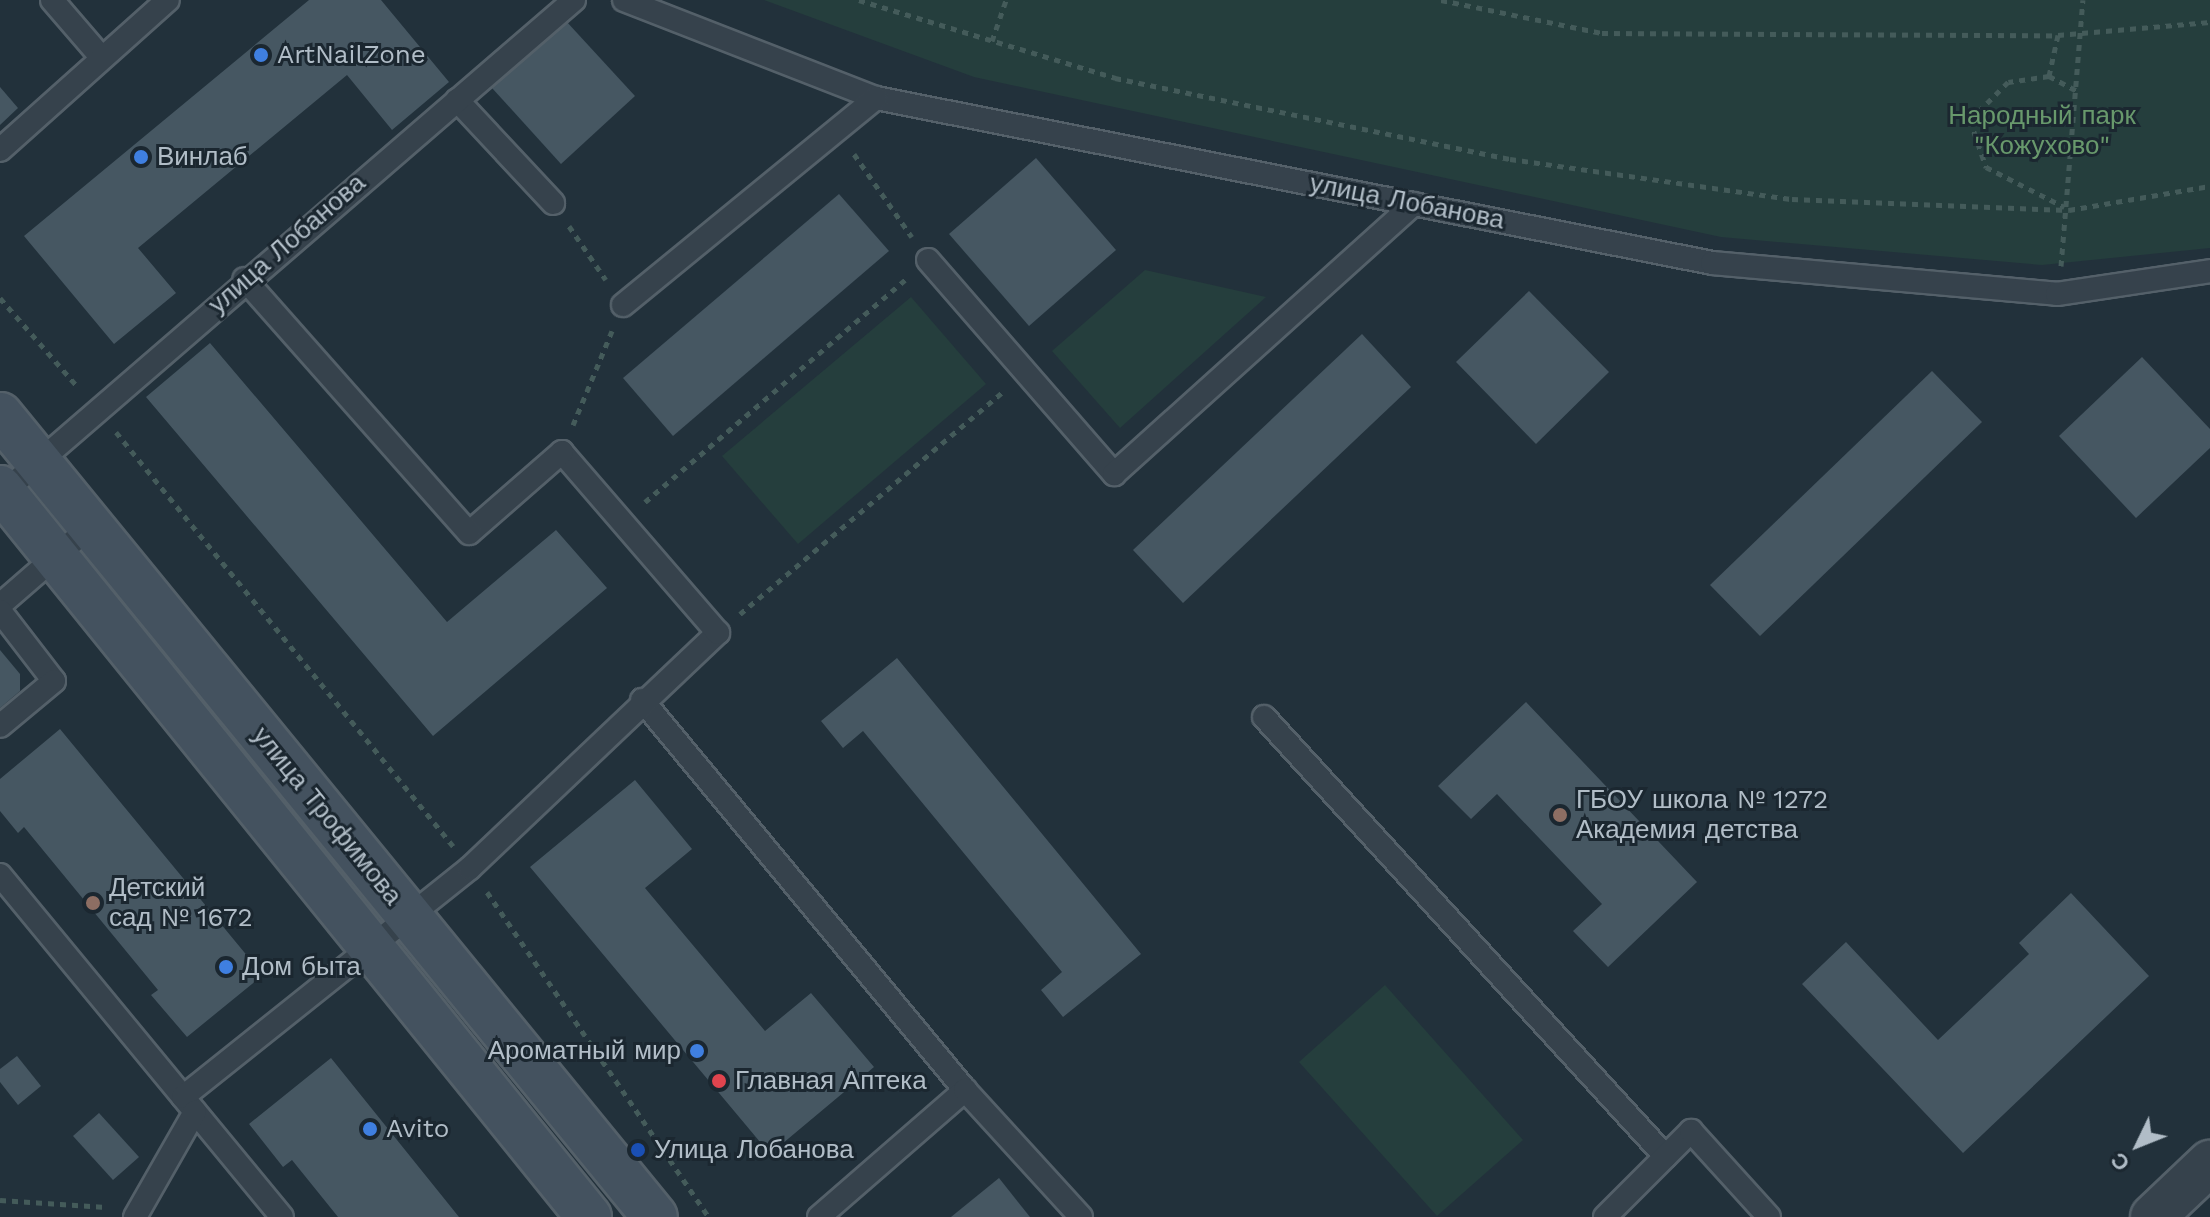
<!DOCTYPE html>
<html>
<head>
<meta charset="utf-8">
<style>
	body { margin:0 }
	#map { position:relative; width:2210px; height:1217px; overflow:hidden; background:#22313b; font-family:"Work Sans",sans-serif }
	div>[style] { position:absolute }
	[style*='--x'] { left:calc(var(--x)*1px); top:calc(var(--y)*1px); width:calc(var(--w)*1px); rotate:calc(var(--a)*1deg) }
	.green>* { inset:0; background:#253e3d }
	.building>* { inset:0; background:#465762 }
	.path>* { height:5px; margin-top:-2.5px; transform-origin:0; background:repeating-linear-gradient(90deg,#445b5a 0 6px,transparent 0 12px) }
	.roads { filter:drop-shadow(2px 0 #546069) drop-shadow(-2px 0 #546069) drop-shadow(0 2px #546069) drop-shadow(0 -2px #546069) }
	.service>* { height:22px; margin:-11px; padding:0 11px; transform-origin:11px; border-radius:11px; background:#36424c }
	.minor>* { height:44px; margin:-22px; padding:0 22px; transform-origin:22px; border-radius:22px; background:#36424c }
	.secondary>* { height:44px; margin:-22px; padding:0 22px; transform-origin:22px; border-radius:22px; background:#44525f }
	.dots>* { width:22px; height:22px; translate:-50% -50%; box-sizing:border-box; border:4px solid #1b2730; border-radius:50% }
	span { translate:-50% -50%; white-space:nowrap; text-align:center; line-height:1.15; -webkit-text-stroke:6px #1b2730; paint-order:stroke }
	.poi-label { font-size:26px; color:#b1bdc7 }
	.left { translate:0 -50%; text-align:left }
	.right { translate:-100% -50%; text-align:right }
	.park-label { font-size:26px; color:#68996c }
	.street-label { font-size:26px; color:#b1bdc7 }
	.north { position:absolute; left:2098px; top:1105px; width:80px; height:80px; -webkit-text-stroke:6px #1b2730; paint-order:stroke; rotate:227deg; font-size:22px; font-weight:700; line-height:32px; text-align:center; color:#b1bdc7 }
	.north::after { content:''; display:block; margin:auto; width:28px; height:36px; background:#b1bdc7; clip-path:polygon(50% 0,100% 100%,50% 72%,0 100%) }
</style>
</head>
<body>
<div id="map">
	<div class="green">
		<i style="clip-path:polygon(764px 0,2210px 0,2210px 248px,2042px 265px,1721px 237px,974px 77px)"></i>
		<i style="clip-path:polygon(1145px 270px,1266px 297px,1120px 428px,1052px 351px)"></i>
		<i style="clip-path:polygon(911px 297px,986px 384px,798px 544px,722px 456px)"></i>
		<i style="clip-path:polygon(1385px 985px,1523px 1140px,1437px 1216px,1299px 1062px)"></i>
	</div>
	<div class="building">
		<i style="clip-path:polygon(309px 0,381px 0,449px 82px,392px 130px,347px 75px,138px 248px,176px 293px,114px 344px,24px 236px)"></i>
		<i style="clip-path:polygon(566px 21px,635px 96px,561px 164px,492px 88px)"></i>
		<i style="clip-path:polygon(0 87px,18px 108px,0 125px)"></i>
		<i style="clip-path:polygon(1036px 158px,1116px 250px,1029px 326px,949px 234px)"></i>
		<i style="clip-path:polygon(839px 194px,889px 251px,673px 436px,623px 378px)"></i>
		<i style="clip-path:polygon(1529px 291px,1609px 372px,1536px 444px,1456px 362px)"></i>
		<i style="clip-path:polygon(1362px 334px,1411px 387px,1183px 603px,1133px 550px)"></i>
		<i style="clip-path:polygon(210px 343px,447px 622px,556px 530px,607px 588px,433px 736px,146px 397px)"></i>
		<i style="clip-path:polygon(2142px 357px,2210px 429px,2210px 448px,2136px 518px,2059px 436px)"></i>
		<i style="clip-path:polygon(1932px 371px,1982px 422px,1760px 636px,1710px 585px)"></i>
		<i style="clip-path:polygon(0 650px,20px 674px,20px 691px,0 708px)"></i>
		<i style="clip-path:polygon(897px 658px,1141px 954px,1063px 1017px,1041px 990px,1062px 972px,863px 731px,843px 748px,821px 721px)"></i>
		<i style="clip-path:polygon(1526px 702px,1697px 882px,1608px 967px,1573px 931px,1602px 904px,1497px 794px,1471px 819px,1438px 786px)"></i>
		<i style="clip-path:polygon(60px 729px,263px 975px,187px 1037px,151px 995px,158px 990px,24px 827px,18px 833px,0 811px,0 779px)"></i>
		<i style="clip-path:polygon(635px 780px,692px 849px,645px 888px,765px 1031px,811px 993px,874px 1067px,770px 1154px,530px 867px)"></i>
		<i style="clip-path:polygon(2071px 893px,2149px 976px,1963px 1153px,1802px 984px,1846px 942px,1938px 1040px,2029px 954px,2019px 943px)"></i>
		<i style="clip-path:polygon(17px 1056px,41px 1086px,18px 1105px,0 1082px,0 1069px)"></i>
		<i style="clip-path:polygon(331px 1058px,459px 1217px,338px 1217px,292px 1160px,283px 1167px,249px 1124px)"></i>
		<i style="clip-path:polygon(99px 1113px,139px 1157px,113px 1180px,73px 1136px)"></i>
		<i style="clip-path:polygon(999px 1178px,1030px 1217px,951px 1217px)"></i>
	</div>
	<div class="path">
		<i style="--x:859;--y:0;--w:268;--a:16.9"></i>
		<i style="--x:1115;--y:78;--w:403;--a:11.6"></i>
		<i style="--x:1510;--y:159;--w:285;--a:8.1"></i>
		<i style="--x:1792;--y:199;--w:277;--a:2.3"></i>
		<i style="--x:2069;--y:210;--w:143;--a:-9.7"></i>
		<i style="--x:1441;--y:0;--w:164;--a:11.6"></i>
		<i style="--x:1602;--y:33;--w:456;--a:0.3"></i>
		<i style="--x:2058;--y:35;--w:153;--a:-4.9"></i>
		<i style="--x:2058;--y:35;--w:42;--a:102.4"></i>
		<i style="--x:2049;--y:76;--w:34;--a:28"></i>
		<i style="--x:992;--y:41;--w:43;--a:-71.1"></i>
		<i style="--x:2049;--y:76;--w:41;--a:171.7"></i>
		<i style="--x:2008;--y:82;--w:54;--a:135"></i>
		<i style="--x:1970;--y:120;--w:50;--a:71.2"></i>
		<i style="--x:1986;--y:167;--w:88;--a:27.1"></i>
		<i style="--x:854;--y:154;--w:101;--a:55.1"></i>
		<i style="--x:569;--y:226;--w:65;--a:55.6"></i>
		<i style="--x:2061;--y:266;--w:267;--a:-85.3"></i>
		<i style="--x:0;--y:298;--w:118;--a:48.8"></i>
		<i style="--x:573;--y:425;--w:102;--a:-67.5"></i>
		<i style="--x:116;--y:432;--w:534;--a:50.85"></i>
		<i style="--x:645;--y:502;--w:342;--a:-40.5"></i>
		<i style="--x:740;--y:614;--w:346;--a:-40.2"></i>
		<i style="--x:487;--y:892;--w:394;--a:55.7"></i>
		<i style="--x:0;--y:1200;--w:106;--a:3.8"></i>
	</div>
	<div class="roads">
		<div class="service">
			<i style="--x:52;--y:0;--w:75;--a:49.3"></i>
			<i style="--x:624;--y:0;--w:270;--a:21.3"></i>
			<i style="--x:876;--y:98;--w:852;--a:11.16"></i>
			<i style="--x:1712;--y:263;--w:346;--a:5.1"></i>
			<i style="--x:2057;--y:294;--w:155;--a:-8.5"></i>
			<i style="--x:457;--y:100;--w:141;--a:47"></i>
			<i style="--x:0;--y:150;--w:225;--a:-41.8"></i>
			<i style="--x:928;--y:260;--w:284;--a:49"></i>
			<i style="--x:1114;--y:474;--w:404;--a:-42"></i>
			<i style="--x:623;--y:305;--w:327;--a:-39.3"></i>
			<i style="--x:4;--y:492;--w:753;--a:-40.8"></i>
			<i style="--x:0;--y:605;--w:121;--a:-41"></i>
			<i style="--x:0;--y:611;--w:88;--a:52.4"></i>
			<i style="--x:54;--y:681;--w:70;--a:140.2"></i>
			<i style="--x:642;--y:700;--w:506;--a:50.37"></i>
			<i style="--x:1264;--y:717;--w:595;--a:47.59"></i>
			<i style="--x:0;--y:875;--w:443;--a:50.5"></i>
			<i style="--x:183;--y:1097;--w:367;--a:-38.6"></i>
			<i style="--x:470;--y:868;--w:342;--a:-43.5"></i>
			<i style="--x:718;--y:633;--w:239;--a:-130.8"></i>
			<i style="--x:562;--y:452;--w:123;--a:138.9"></i>
			<i style="--x:469;--y:533;--w:339;--a:-131.5"></i>
			<i style="--x:135;--y:1217;--w:121;--a:-60.3"></i>
			<i style="--x:819;--y:1217;--w:194;--a:-41"></i>
			<i style="--x:965;--y:1090;--w:172;--a:47.6"></i>
			<i style="--x:1605;--y:1217;--w:122;--a:-45"></i>
			<i style="--x:1691;--y:1131;--w:116;--a:47.8"></i>
		</div>
		<div class="minor">
			<i style="--x:2153;--y:1217;--w:79;--a:-43.5"></i>
		</div>
		<div class="secondary">
			<i style="--x:0;--y:415;--w:1035;--a:50.76"></i>
			<i style="--x:0;--y:488;--w:937;--a:51.06"></i>
		</div>
	</div>
	<div class="dots">
		<i style="left:261px;top:55px;background:#3f7fe0"></i>
		<i style="left:141px;top:157px;background:#3f7fe0"></i>
		<i style="left:1560px;top:815px;background:#8d6e63"></i>
		<i style="left:93px;top:903px;background:#8d6e63"></i>
		<i style="left:226px;top:967px;background:#3f7fe0"></i>
		<i style="left:697px;top:1051px;background:#3f7fe0"></i>
		<i style="left:719px;top:1081px;background:#e0444e"></i>
		<i style="left:370px;top:1129px;background:#3f7fe0"></i>
		<i style="left:638px;top:1150px;background:#1a4fb4"></i>
	</div>
	<div class="poi-label">
		<span class="left" style="left:277px;top:55px">ArtNailZone</span>
		<span class="left" style="left:157px;top:157px">Винлаб</span>
		<span class="left" style="left:1576px;top:815px">ГБОУ школа № 1272<br>Академия детства</span>
		<span class="left" style="left:109px;top:903px">Детский<br>сад № 1672</span>
		<span class="left" style="left:242px;top:967px">Дом быта</span>
		<span class="right" style="left:681px;top:1051px">Ароматный мир</span>
		<span class="left" style="left:735px;top:1081px">Главная Аптека</span>
		<span class="left" style="left:386px;top:1129px">Avito</span>
		<span class="left" style="left:654px;top:1150px">Улица Лобанова</span>
	</div>
	<div class="park-label">
		<span style="left:2042px;top:131px">Народный парк<br>"Кожухово"</span>
	</div>
	<div class="street-label">
		<span style="left:1407px;top:202px;rotate:11deg">улица Лобанова</span>
		<span style="left:287px;top:244px;rotate:-41deg">улица Лобанова</span>
		<span style="left:327px;top:816px;rotate:51deg">улица Трофимова</span>
	</div>
	<div class="north">С</div>
</div>
</body>
</html>
